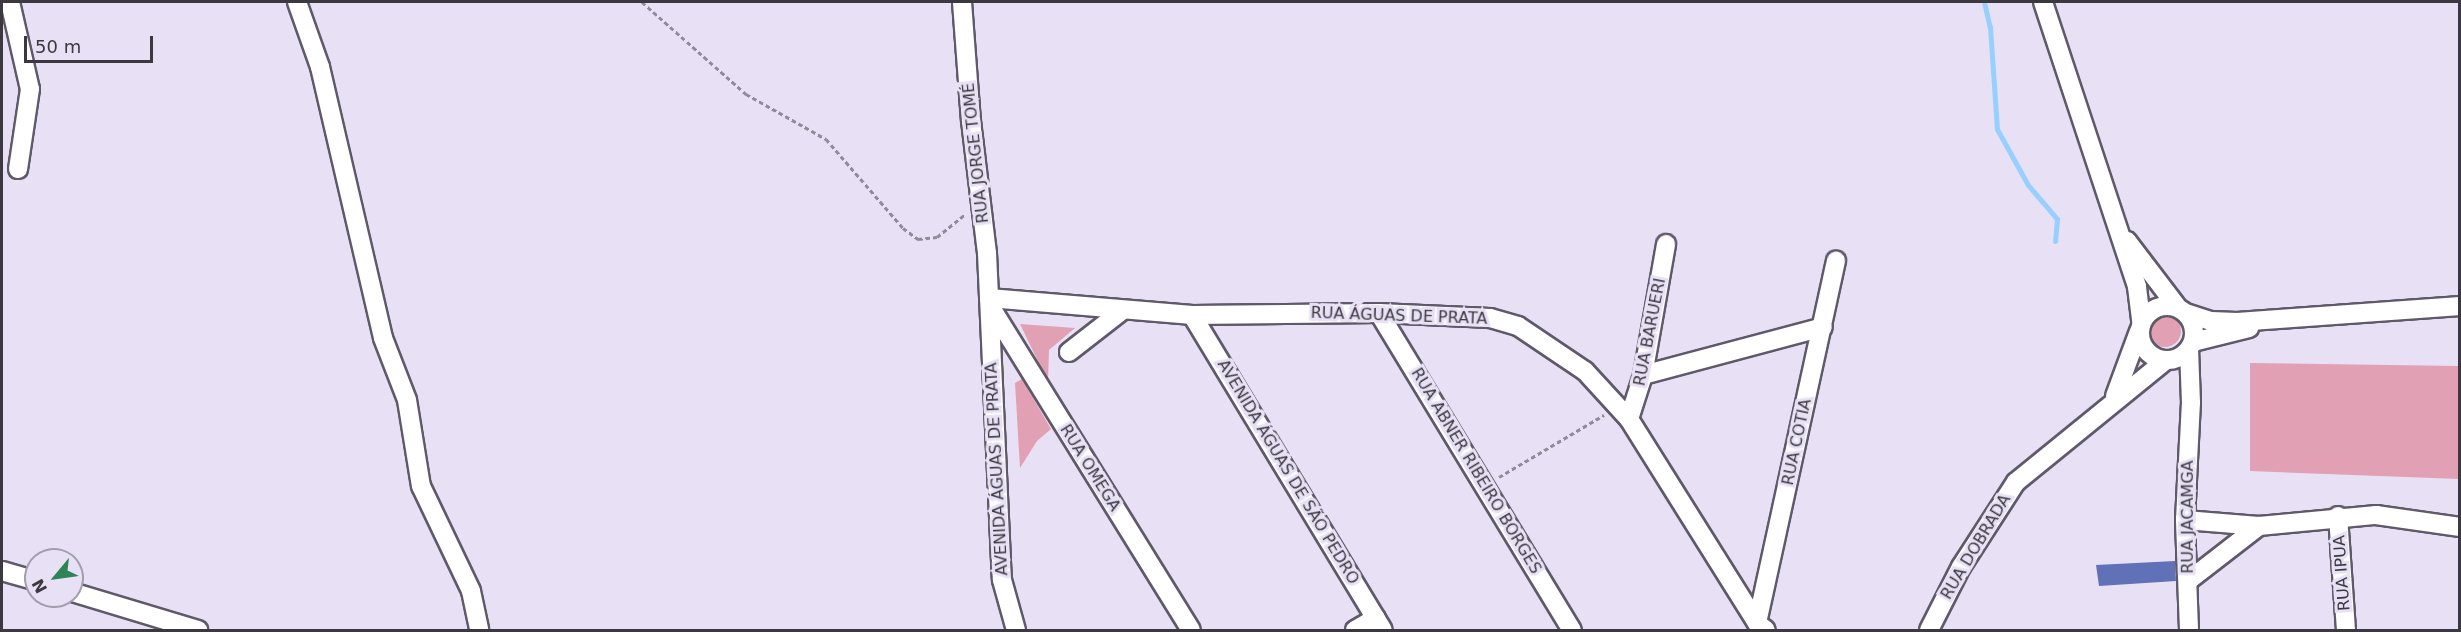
<!DOCTYPE html>
<html>
<head>
<meta charset="utf-8">
<style>
	body { margin:0 }
	#map { position:relative; width:2461px; height:632px; overflow:hidden; background:#e8e1f5; font-family:"DejaVu Sans",sans-serif }
	div>[style] { position:absolute }
	[style*='--x'] { left:calc(var(--x)*1px); top:calc(var(--y)*1px); width:calc(var(--w)*1px); rotate:calc(var(--a)*1deg) }
	.green>* { inset:0; background:#e1a0b3 }
	.round { border-radius:50% }
	.stream>* { height:5px; margin:-2.5px; padding:0 2.5px; transform-origin:2.5px; border-radius:2.5px; background:#97d0fe }
	.building>* { inset:0; background:#6171b7 }
	.path>* { height:3px; margin-top:-1.5px; transform-origin:0; background:repeating-linear-gradient(90deg,#908b98 0 4.5px,transparent 0 7.5px) }
	.roads { filter:drop-shadow(2px 0 #5f596a) drop-shadow(-2px 0 #5f596a) drop-shadow(0 2px #5f596a) drop-shadow(0 -2px #5f596a) }
	.minor>* { height:18px; margin:-9px; padding:0 9px; transform-origin:9px; border-radius:9px; background:#fff }
	.minor>.ring { margin:-9px; padding:0; box-sizing:content-box; background:none; border:18px solid #fff; border-radius:50% }
	span { translate:-50% -50%; white-space:nowrap; text-align:center; line-height:1.15; -webkit-text-stroke:6px #e8e1f5; paint-order:stroke }
	.street-label { font-size:16px; color:#3b3840 }
	.frame { position:absolute; inset:0; border:3px solid #3b3840; pointer-events:none }
	.north { position:absolute; left:24px; top:548px; width:60px; height:60px; box-sizing:border-box; background:#e8e1f5; border:2px solid #a39dad; border-radius:50%; rotate:241deg; font-size:16px; font-weight:700; line-height:24px; text-align:center; color:#3b3840 }
	.north::after { content:''; display:block; margin:auto; width:21px; height:27px; background:#2f8457; clip-path:polygon(50% 0,100% 100%,50% 72%,0 100%) }
	.scale { position:absolute; left:24px; top:36px; width:129px; height:27px; box-sizing:border-box; border:3px solid #3b3840; border-top:0; padding-left:8px; font-size:18px; line-height:21px; white-space:nowrap; color:#3b3840; -webkit-text-stroke:4px #e8e1f5; paint-order:stroke }
</style>
</head>
<body>
<div id="map">
	<div class="green">
		<i class="round" style="left:2149px;top:315px;width:32px;height:32px"></i>
		<i style="clip-path:polygon(1020px 324px,1075px 328px,1049px 350px,1048px 382px)"></i>
		<i style="clip-path:polygon(2250px 363px,2459px 366px,2459px 479px,2250px 471px)"></i>
		<i style="clip-path:polygon(1022px 379px,1051px 429px,1037px 441px,1020px 468px,1015px 383px)"></i>
	</div>
	<div class="stream">
		<i style="--x:1984;--y:2;--w:26;--a:77"></i>
		<i style="--x:1990;--y:27;--w:102;--a:86.1"></i>
		<i style="--x:1997;--y:129;--w:64;--a:61"></i>
		<i style="--x:2028;--y:185;--w:45;--a:49.5"></i>
		<i style="--x:2057;--y:219;--w:22;--a:95"></i>
	</div>
	<div class="building">
		<i style="clip-path:polygon(2175px 561px,2176px 581px,2099px 586px,2096px 565px)"></i>
	</div>
	<div class="path">
		<i style="--x:642;--y:2;--w:139;--a:41.5"></i>
		<i style="--x:746;--y:94;--w:92;--a:29.4"></i>
		<i style="--x:826;--y:139;--w:118;--a:49.1"></i>
		<i style="--x:903;--y:228;--w:19;--a:36"></i>
		<i style="--x:918;--y:239;--w:19;--a:-6"></i>
		<i style="--x:937;--y:237;--w:36;--a:-39"></i>
		<i style="--x:1499;--y:477;--w:122;--a:-30.6"></i>
	</div>
	<div class="roads">
		<div class="minor">
			<i style="--x:10;--y:2;--w:89;--a:77.1"></i>
			<i style="--x:30;--y:89;--w:81;--a:98.5"></i>
			<i style="--x:297;--y:2;--w:69;--a:70.5"></i>
			<i style="--x:320;--y:67;--w:278;--a:76.9"></i>
			<i style="--x:383;--y:338;--w:66;--a:68.8"></i>
			<i style="--x:407;--y:400;--w:87;--a:80.8"></i>
			<i style="--x:421;--y:486;--w:116;--a:64.5"></i>
			<i style="--x:471;--y:591;--w:40;--a:78"></i>
			<i style="--x:962;--y:2;--w:119;--a:85.7"></i>
			<i style="--x:971;--y:121;--w:133;--a:83.1"></i>
			<i style="--x:987;--y:253;--w:327;--a:87.4"></i>
			<i style="--x:1002;--y:580;--w:52;--a:74.4"></i>
			<i style="--x:2043;--y:2;--w:300;--a:71.7"></i>
			<i style="--x:2137;--y:287;--w:35;--a:83"></i>
			<i style="--x:2127;--y:241;--w:84;--a:52.7"></i>
			<i style="--x:989;--y:298;--w:204;--a:4.8"></i>
			<i style="--x:1192;--y:315;--w:187;--a:-0.6"></i>
			<i style="--x:1379;--y:313;--w:111;--a:2.6"></i>
			<i style="--x:1490;--y:318;--w:29;--a:16"></i>
			<i style="--x:1518;--y:326;--w:81;--a:33.9"></i>
			<i style="--x:1585;--y:371;--w:65;--a:47.5"></i>
			<i style="--x:1629;--y:419;--w:241;--a:57.9"></i>
			<i style="--x:1757;--y:623;--w:11;--a:38"></i>
			<i class="ring" style="left:2140px;top:306px;width:36px;height:36px"></i>
			<i style="--x:990;--y:306;--w:381;--a:58.2"></i>
			<i style="--x:1379;--y:313;--w:371;--a:58.7"></i>
			<i style="--x:2186;--y:313;--w:26;--a:18"></i>
			<i style="--x:2211;--y:321;--w:26;--a:2"></i>
			<i style="--x:2237;--y:322;--w:224;--a:-4.1"></i>
			<i style="--x:1192;--y:315;--w:368;--a:58.8"></i>
			<i style="--x:2193;--y:342;--w:58;--a:-14"></i>
			<i style="--x:1069;--y:352;--w:68;--a:-37.9"></i>
			<i style="--x:1643;--y:375;--w:186;--a:-14.9"></i>
			<i style="--x:2115;--y:396;--w:69;--a:-69.7"></i>
			<i style="--x:1629;--y:419;--w:46;--a:-72.3"></i>
			<i style="--x:1643;--y:375;--w:133;--a:-80"></i>
			<i style="--x:2338;--y:516;--w:114;--a:86"></i>
			<i style="--x:2185;--y:520;--w:74;--a:4.6"></i>
			<i style="--x:2259;--y:526;--w:118;--a:-5.4"></i>
			<i style="--x:2376;--y:515;--w:85;--a:8.1"></i>
			<i style="--x:2;--y:571;--w:35;--a:16"></i>
			<i style="--x:2188;--y:581;--w:90;--a:-37.8"></i>
			<i style="--x:72;--y:592;--w:132;--a:16.8"></i>
			<i style="--x:1757;--y:623;--w:371;--a:-77.7"></i>
			<i style="--x:1355;--y:630;--w:24;--a:-30"></i>
			<i style="--x:1929;--y:630;--w:71;--a:-63.1"></i>
			<i style="--x:1961;--y:567;--w:101;--a:-57.1"></i>
			<i style="--x:2016;--y:482;--w:192;--a:-39.1"></i>
			<i style="--x:2189;--y:630;--w:110;--a:-92.1"></i>
			<i style="--x:2185;--y:520;--w:117;--a:-87.1"></i>
			<i style="--x:2191;--y:403;--w:54;--a:-92.1"></i>
		</div>
	</div>
	<div class="street-label">
		<span style="left:976px;top:153px;rotate:-96deg">RUA JORGE TOMÉ</span>
		<span style="left:1399px;top:316px;rotate:2deg">RUA ÁGUAS DE PRATA</span>
		<span style="left:1650px;top:332px;rotate:-79deg">RUA BARUERI</span>
		<span style="left:1797px;top:442px;rotate:-78deg">RUA COTIA</span>
		<span style="left:1090px;top:468px;rotate:58deg">RUA OMEGA</span>
		<span style="left:997px;top:469px;rotate:-93deg">AVENIDA ÁGUAS DE PRATA</span>
		<span style="left:1476px;top:471px;rotate:59deg">RUA ABNER RIBEIRO BORGES</span>
		<span style="left:1288px;top:472px;rotate:59deg">AVENIDA ÁGUAS DE SÃO PEDRO</span>
		<span style="left:2188px;top:517px;rotate:-90deg">RUA JACAMGA</span>
		<span style="left:1976px;top:547px;rotate:-59deg">RUA DOBRADA</span>
		<span style="left:2342px;top:573px;rotate:-94deg">RUA IPUA</span>
	</div>
	<div class="frame"></div>
	<div class="north">N</div>
	<div class="scale">50 m</div>
</div>
</body>
</html>
